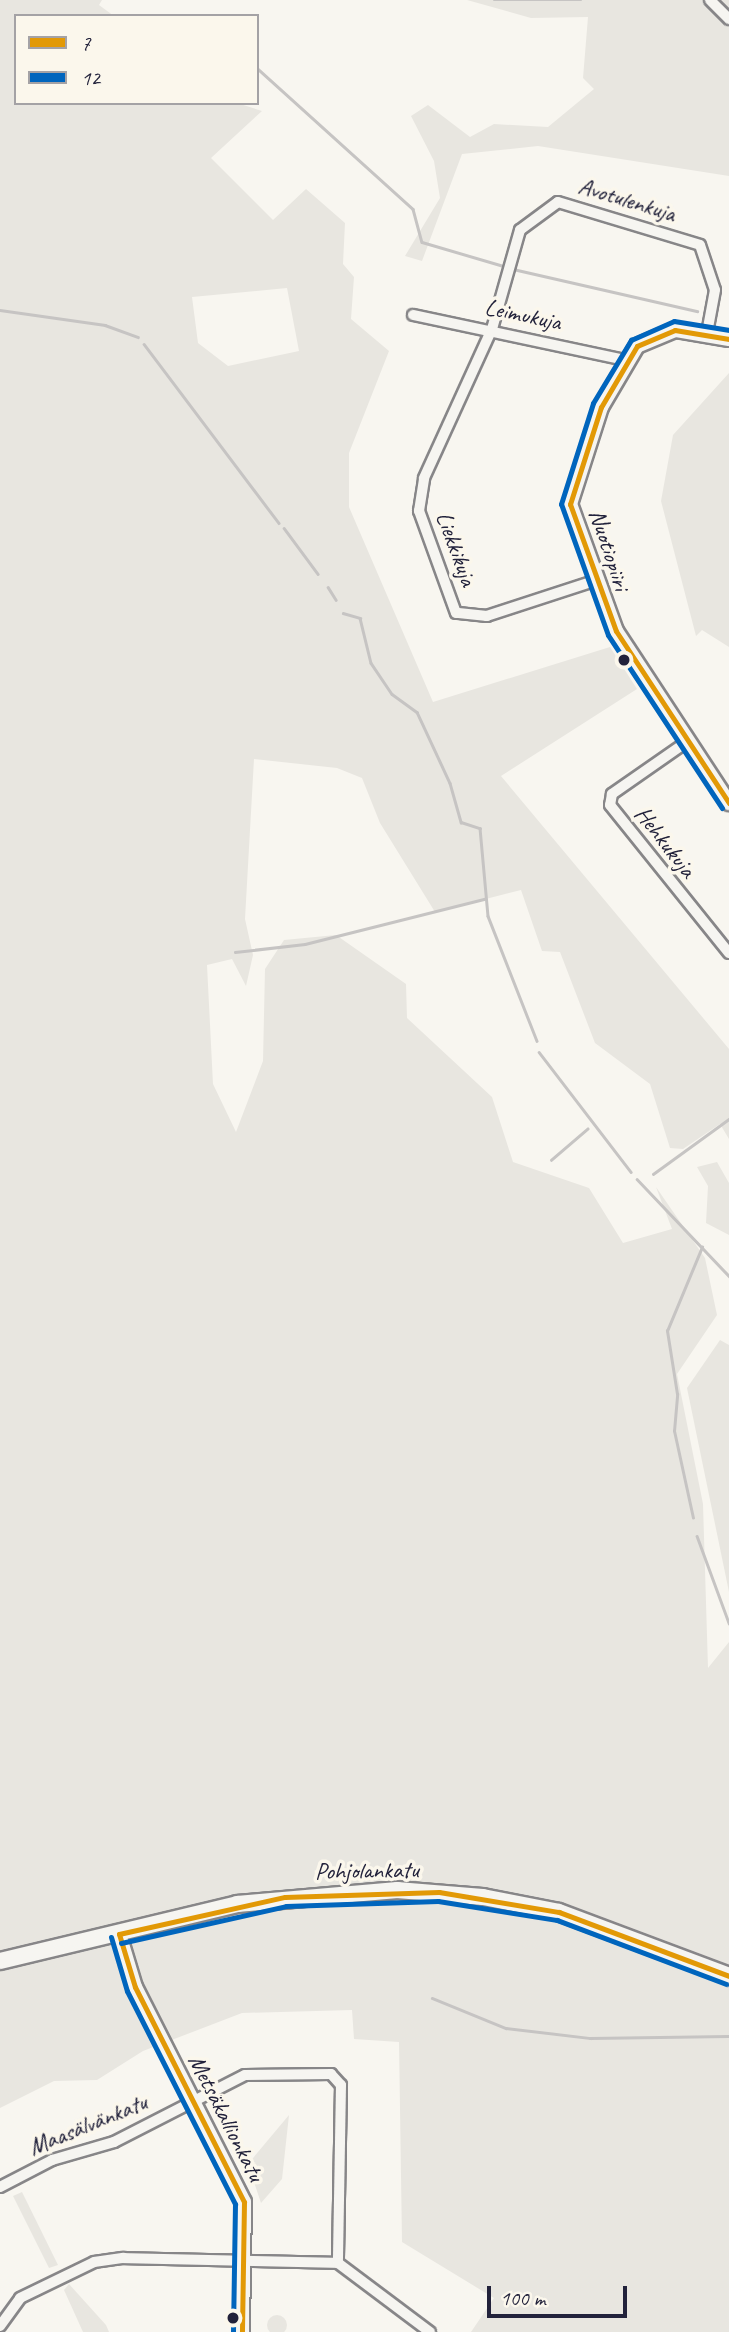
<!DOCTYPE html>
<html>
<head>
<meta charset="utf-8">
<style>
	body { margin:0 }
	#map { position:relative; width:729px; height:2332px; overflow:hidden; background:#f8f6f0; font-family:Caveat,sans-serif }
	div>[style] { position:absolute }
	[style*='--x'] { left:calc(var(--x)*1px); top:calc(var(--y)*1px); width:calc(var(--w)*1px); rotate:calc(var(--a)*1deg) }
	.green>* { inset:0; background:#e8e6e0 }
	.round { border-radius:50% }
	.stream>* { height:2.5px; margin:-1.25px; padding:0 1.25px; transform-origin:1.25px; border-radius:1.25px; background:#c6c4c3 }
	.roads { filter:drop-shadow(2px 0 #878688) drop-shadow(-2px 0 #878688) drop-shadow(0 2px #878688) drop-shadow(0 -2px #878688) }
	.minor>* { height:10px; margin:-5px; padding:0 5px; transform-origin:5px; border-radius:5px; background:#f6f5f1 }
	.tertiary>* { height:14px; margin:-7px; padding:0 7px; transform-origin:7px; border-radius:7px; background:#f6f5f1 }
	.secondary>* { height:16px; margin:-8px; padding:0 8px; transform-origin:8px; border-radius:8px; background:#f6f5f1 }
	.bus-1>* { height:5px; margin:-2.5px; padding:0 2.5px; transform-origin:2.5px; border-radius:2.5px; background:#e29906 }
	.bus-2>* { height:5px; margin:-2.5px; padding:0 2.5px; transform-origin:2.5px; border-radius:2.5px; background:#0065bd }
	.dots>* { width:19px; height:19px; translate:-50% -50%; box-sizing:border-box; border:4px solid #fbf7ec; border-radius:50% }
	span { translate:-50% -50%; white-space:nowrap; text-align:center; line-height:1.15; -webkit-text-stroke:7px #fbf7ec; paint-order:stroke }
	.street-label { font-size:24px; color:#22223b }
	.legend { position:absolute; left:14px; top:14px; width:245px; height:91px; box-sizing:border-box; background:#fbf7ec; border:2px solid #a4a2a5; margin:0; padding:9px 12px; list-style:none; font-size:21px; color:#22223b }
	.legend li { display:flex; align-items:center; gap:14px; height:35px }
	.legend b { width:35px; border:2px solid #a4a2a5 }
	.scale { position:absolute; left:487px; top:2286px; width:140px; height:32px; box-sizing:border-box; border:4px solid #22223b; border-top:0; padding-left:9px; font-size:21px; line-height:24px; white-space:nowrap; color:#22223b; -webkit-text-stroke:5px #fbf7ec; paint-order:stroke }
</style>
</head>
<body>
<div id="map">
	<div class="green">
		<i style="clip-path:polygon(evenodd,0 0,102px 0,99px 5px,114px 16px,16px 16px,16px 103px,237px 103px,262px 111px,211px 158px,273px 220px,306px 189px,345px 223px,343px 264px,354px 277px,351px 319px,389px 351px,349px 453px,349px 507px,433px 702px,610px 647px,637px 689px,501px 776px,729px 1049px,729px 1139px,720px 1124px,683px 1149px,670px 1148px,650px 1084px,595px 1043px,560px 952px,542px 951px,521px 890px,435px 912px,380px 823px,362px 778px,337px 768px,254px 759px,245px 919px,253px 955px,246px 986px,232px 959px,207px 965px,213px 1084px,236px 1132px,263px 1061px,265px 969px,284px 940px,336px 935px,406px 984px,407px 1018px,492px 1097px,513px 1162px,589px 1188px,623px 1243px,672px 1229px,656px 1187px,705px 1258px,717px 1315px,677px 1374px,703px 1504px,708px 1668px,729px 1642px,729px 2332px,471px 2332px,494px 2298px,402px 2242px,399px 2042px,354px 2039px,352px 2010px,242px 2013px,143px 2051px,97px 2080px,54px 2081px,0 2108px,0 0,287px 288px,299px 351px,228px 366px,198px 343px,192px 297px,287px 288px)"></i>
		<i style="clip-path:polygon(467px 0,729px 0,729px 176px,538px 146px,462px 154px,422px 261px,405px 256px,440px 198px,434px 161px,411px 116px,428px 105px,470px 137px,494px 124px,548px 127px,594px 89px,583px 78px,588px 17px,531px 18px)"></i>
		<i style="clip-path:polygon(729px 373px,729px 647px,702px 630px,696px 636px,661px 501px,673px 435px)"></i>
		<i style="clip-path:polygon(717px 1162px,729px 1183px,729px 1235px,706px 1223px,708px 1186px,697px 1167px)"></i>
		<i style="clip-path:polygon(720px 1340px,729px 1345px,729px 1592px,687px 1388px)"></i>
		<i style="clip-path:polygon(289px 2115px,282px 2179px,261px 2203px,248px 2164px)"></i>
		<i style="clip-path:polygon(22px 2192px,58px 2265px,49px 2268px,13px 2196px)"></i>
		<i style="clip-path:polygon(69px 2284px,106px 2325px,109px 2332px,83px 2332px,64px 2290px)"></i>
		<i class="round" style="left:267px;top:2315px;width:20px;height:20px"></i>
	</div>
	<div class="stream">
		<i style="--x:494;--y:0;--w:87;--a:0"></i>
		<i style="--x:257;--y:68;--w:210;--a:42.1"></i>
		<i style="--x:413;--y:209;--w:34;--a:75"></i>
		<i style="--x:422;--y:242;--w:89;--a:16.4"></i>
		<i style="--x:513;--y:269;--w:189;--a:12.9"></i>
		<i style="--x:0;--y:310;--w:106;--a:8.1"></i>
		<i style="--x:105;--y:325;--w:35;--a:20"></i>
		<i style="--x:144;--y:344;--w:224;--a:53"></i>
		<i style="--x:284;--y:528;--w:57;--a:53.5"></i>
		<i style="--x:328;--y:587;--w:15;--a:58"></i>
		<i style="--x:343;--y:613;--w:18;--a:16"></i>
		<i style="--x:360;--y:618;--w:46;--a:76.3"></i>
		<i style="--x:371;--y:663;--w:37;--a:56"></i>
		<i style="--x:392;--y:694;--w:31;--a:36"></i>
		<i style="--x:417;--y:712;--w:78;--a:65.1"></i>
		<i style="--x:450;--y:783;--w:41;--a:74.2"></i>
		<i style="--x:461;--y:822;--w:20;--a:18"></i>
		<i style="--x:480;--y:828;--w:88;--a:84.8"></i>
		<i style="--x:488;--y:916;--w:134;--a:68.6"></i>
		<i style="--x:235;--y:952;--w:70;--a:-6.5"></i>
		<i style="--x:305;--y:944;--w:185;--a:-14.1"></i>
		<i style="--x:539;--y:1052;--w:151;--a:52.5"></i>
		<i style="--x:551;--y:1160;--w:48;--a:-40.7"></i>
		<i style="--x:653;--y:1174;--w:94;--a:-35.9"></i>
		<i style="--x:637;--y:1179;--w:134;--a:46.5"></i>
		<i style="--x:693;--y:1518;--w:89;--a:-102.3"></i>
		<i style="--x:674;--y:1431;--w:37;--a:-85"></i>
		<i style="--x:677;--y:1394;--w:64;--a:-99"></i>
		<i style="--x:667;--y:1331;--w:91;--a:-67.4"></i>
		<i style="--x:697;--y:1536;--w:93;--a:69.8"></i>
		<i style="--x:432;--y:1998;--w:80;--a:22.1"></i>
		<i style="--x:506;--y:2028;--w:85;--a:6.8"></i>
		<i style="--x:590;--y:2038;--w:139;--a:-0.8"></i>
	</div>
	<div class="roads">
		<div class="minor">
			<i style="--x:710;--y:0;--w:27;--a:45"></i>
			<i style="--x:413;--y:315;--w:216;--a:12"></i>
			<i style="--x:594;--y:581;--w:113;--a:161.9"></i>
			<i style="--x:487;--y:616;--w:31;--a:-174"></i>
			<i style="--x:456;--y:613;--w:109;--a:-109.9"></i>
			<i style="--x:419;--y:511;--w:33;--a:-81"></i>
			<i style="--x:424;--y:478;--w:164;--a:-65.5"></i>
			<i style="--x:492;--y:329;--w:103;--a:-74.2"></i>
			<i style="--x:520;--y:230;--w:47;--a:-36.4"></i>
			<i style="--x:558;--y:202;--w:148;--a:16.8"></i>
			<i style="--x:700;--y:245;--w:47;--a:71.6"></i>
			<i style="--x:715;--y:290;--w:44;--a:100.5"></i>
			<i style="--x:688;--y:741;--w:93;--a:145.1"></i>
			<i style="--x:612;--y:794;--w:11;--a:100"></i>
			<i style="--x:610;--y:805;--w:190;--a:51.2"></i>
			<i style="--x:0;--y:2187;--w:59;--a:-27.4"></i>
			<i style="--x:52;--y:2160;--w:65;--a:-16.2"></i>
			<i style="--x:114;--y:2142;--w:147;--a:-27.1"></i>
			<i style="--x:245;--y:2075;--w:86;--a:-0.7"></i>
			<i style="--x:331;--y:2074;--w:15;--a:48"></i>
			<i style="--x:341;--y:2085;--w:178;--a:91"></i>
			<i style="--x:0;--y:2326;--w:34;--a:-54"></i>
			<i style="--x:20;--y:2298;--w:82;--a:-25.9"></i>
			<i style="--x:94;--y:2262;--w:30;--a:-8"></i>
			<i style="--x:124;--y:2258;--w:214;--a:1.3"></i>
			<i style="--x:338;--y:2263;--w:115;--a:36.9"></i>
		</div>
		<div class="tertiary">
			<i style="--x:729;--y:339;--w:55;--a:-170.5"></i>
			<i style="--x:675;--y:330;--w:41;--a:157.2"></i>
			<i style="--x:637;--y:346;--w:71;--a:120.5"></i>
			<i style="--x:601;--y:407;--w:102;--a:107.7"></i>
			<i style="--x:570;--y:504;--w:135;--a:70.1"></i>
			<i style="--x:616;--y:631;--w:206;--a:56.7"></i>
			<i style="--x:119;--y:1934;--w:55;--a:73.2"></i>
			<i style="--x:135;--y:1987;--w:241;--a:63.1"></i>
			<i style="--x:244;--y:2202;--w:130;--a:90.9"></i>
		</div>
		<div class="secondary">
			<i style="--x:0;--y:1961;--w:244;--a:-13.5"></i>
			<i style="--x:237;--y:1904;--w:161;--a:-5"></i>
			<i style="--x:397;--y:1890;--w:86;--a:4.7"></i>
			<i style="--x:483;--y:1897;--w:77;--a:11.2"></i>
			<i style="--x:559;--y:1912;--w:182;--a:20.6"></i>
		</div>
	</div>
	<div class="bus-1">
		<i style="--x:729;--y:339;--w:55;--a:-170.5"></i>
		<i style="--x:675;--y:330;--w:41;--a:157.2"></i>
		<i style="--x:637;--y:346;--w:71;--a:120.5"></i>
		<i style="--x:601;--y:407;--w:102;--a:107.7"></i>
		<i style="--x:570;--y:504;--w:135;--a:70.1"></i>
		<i style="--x:616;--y:631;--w:206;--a:56.7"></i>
		<i style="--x:119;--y:1934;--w:170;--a:-12.6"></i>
		<i style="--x:285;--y:1897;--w:154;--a:-1.9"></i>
		<i style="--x:439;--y:1892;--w:122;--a:9.5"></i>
		<i style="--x:559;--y:1912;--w:182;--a:20.6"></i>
		<i style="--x:119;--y:1934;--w:55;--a:73.2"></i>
		<i style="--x:135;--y:1987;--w:241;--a:63.1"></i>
		<i style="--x:244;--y:2202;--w:130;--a:90.9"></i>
	</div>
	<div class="bus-2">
		<i style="--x:722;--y:808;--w:207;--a:-123.4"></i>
		<i style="--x:608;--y:635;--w:139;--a:-109.7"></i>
		<i style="--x:561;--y:504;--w:106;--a:-72.4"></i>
		<i style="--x:593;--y:403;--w:74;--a:-58.9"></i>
		<i style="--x:631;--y:340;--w:47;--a:-23.8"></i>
		<i style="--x:674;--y:321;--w:56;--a:9.3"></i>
		<i style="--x:111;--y:1937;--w:56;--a:73.5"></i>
		<i style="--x:127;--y:1991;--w:239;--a:63.1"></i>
		<i style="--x:235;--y:2204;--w:128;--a:90.9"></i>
		<i style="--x:121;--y:1943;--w:169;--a:-12.6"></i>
		<i style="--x:286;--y:1906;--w:152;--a:-1.9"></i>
		<i style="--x:438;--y:1901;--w:121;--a:9.1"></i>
		<i style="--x:557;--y:1920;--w:181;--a:20.7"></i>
	</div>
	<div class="dots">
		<i style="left:624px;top:660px;background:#22223b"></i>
		<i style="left:233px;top:2318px;background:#22223b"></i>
	</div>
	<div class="street-label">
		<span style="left:627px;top:200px;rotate:17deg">Avotulenkuja</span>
		<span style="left:523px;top:315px;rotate:12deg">Leimukuja</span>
		<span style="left:456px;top:549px;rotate:70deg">Liekkikuja</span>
		<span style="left:609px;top:550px;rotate:72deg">Nuotiopiiri</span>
		<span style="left:665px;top:842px;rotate:52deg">Hehkukuja</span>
		<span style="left:367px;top:1871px;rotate:-1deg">Pohjolankatu</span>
		<span style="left:226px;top:2118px;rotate:63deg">Metsäkallionkatu</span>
		<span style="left:88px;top:2125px;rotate:-22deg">Maasälvänkatu</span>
	</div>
	<ul class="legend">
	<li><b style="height:9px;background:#e29906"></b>7</li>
	<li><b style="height:9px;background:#0065bd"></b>12</li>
	</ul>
	<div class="scale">100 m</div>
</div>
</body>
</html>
